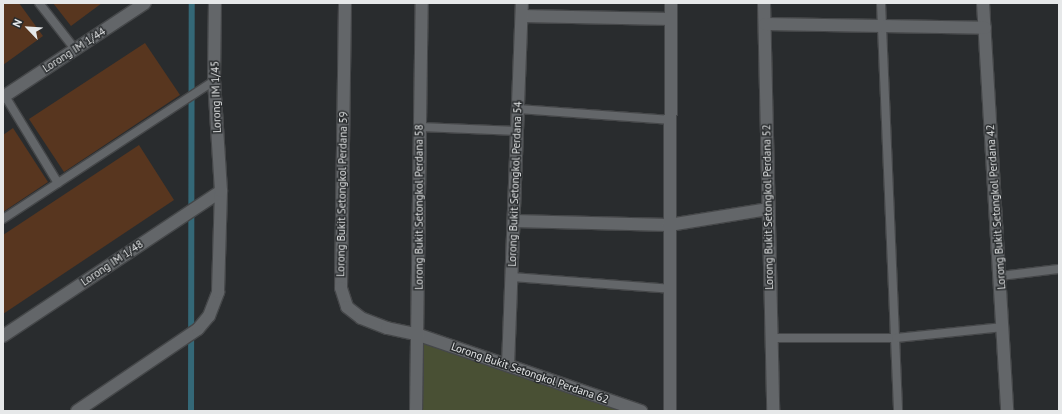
<!DOCTYPE html>
<html>
<head>
<meta charset="utf-8">
<style>
	body { margin:0 }
	#map { position:relative; width:1062px; height:414px; overflow:hidden; background:#292c2e; font-family:"PT Sans",sans-serif }
	div>[style] { position:absolute }
	[style*='--x'] { left:calc(var(--x)*1px); top:calc(var(--y)*1px); width:calc(var(--w)*1px); rotate:calc(var(--a)*1deg) }
	.green>* { inset:0; background:#495034 }
	.stream>* { height:5.5px; margin:-2.75px; padding:0 2.75px; transform-origin:2.75px; border-radius:2.75px; background:#346877 }
	.building>* { inset:0; background:#58361f }
	.roads { filter:drop-shadow(1px 0 #454749) drop-shadow(-1px 0 #454749) drop-shadow(0 1px #454749) drop-shadow(0 -1px #454749) }
	.lane>* { height:8px; margin:-4px; padding:0 4px; transform-origin:4px; border-radius:4px; background:#636669 }
	.street>* { height:12px; margin:-6px; padding:0 6px; transform-origin:6px; border-radius:6px; background:#636669 }
	span { translate:-50% -50%; white-space:nowrap; text-align:center; line-height:1.15; -webkit-text-stroke:3px #292c2e; paint-order:stroke }
	.street-label { font-size:11px; color:#e6e8e9 }
	.frame { position:absolute; inset:0; border:4px solid #e6e8e9; pointer-events:none }
	.north { position:absolute; left:8px; top:8px; width:40px; height:40px; -webkit-text-stroke:3px #292c2e; paint-order:stroke; rotate:295deg; font-size:11px; font-weight:700; line-height:16px; text-align:center; color:#e6e8e9 }
	.north::after { content:''; display:block; margin:auto; width:14px; height:18px; background:#e6e8e9; clip-path:polygon(50% 0,100% 100%,50% 72%,0 100%) }
</style>
</head>
<body>
<div id="map">
	<div class="green">
		<i style="clip-path:polygon(419px 335px,641px 411px,420px 411px)"></i>
	</div>
	<div class="stream">
		<i style="--x:191;--y:411;--w:408;--a:-89.9"></i>
	</div>
	<div class="building">
		<i style="clip-path:polygon(3px 3px,19px 3px,43px 36px,3px 65px)"></i>
		<i style="clip-path:polygon(53px 3px,102px 3px,71px 26px)"></i>
		<i style="clip-path:polygon(145px 43px,180px 95px,64px 172px,29px 119px)"></i>
		<i style="clip-path:polygon(13px 128px,48px 182px,3px 212px,3px 135px)"></i>
		<i style="clip-path:polygon(139px 145px,174px 200px,3px 314px,3px 235px)"></i>
	</div>
	<div class="roads">
		<div class="lane">
			<i style="--x:39;--y:3;--w:58;--a:52"></i>
			<i style="--x:881;--y:3;--w:408;--a:87.6"></i>
			<i style="--x:5;--y:96;--w:102;--a:58.7"></i>
			<i style="--x:518;--y:109;--w:154;--a:4.1"></i>
			<i style="--x:420;--y:127;--w:98;--a:2.3"></i>
			<i style="--x:3;--y:219;--w:252;--a:-33.2"></i>
			<i style="--x:1000;--y:276;--w:59;--a:-6.8"></i>
			<i style="--x:512;--y:277;--w:158;--a:4.3"></i>
			<i style="--x:771;--y:338;--w:125;--a:0"></i>
			<i style="--x:896;--y:338;--w:108;--a:-5.9"></i>
		</div>
		<div class="street">
			<i style="--x:345;--y:3;--w:285;--a:90.8"></i>
			<i style="--x:341;--y:288;--w:20;--a:72"></i>
			<i style="--x:347;--y:307;--w:18;--a:38"></i>
			<i style="--x:361;--y:318;--w:28;--a:21"></i>
			<i style="--x:387;--y:328;--w:33;--a:12"></i>
			<i style="--x:419;--y:335;--w:235;--a:18.9"></i>
			<i style="--x:764;--y:3;--w:408;--a:88.7"></i>
			<i style="--x:983;--y:3;--w:409;--a:86.6"></i>
			<i style="--x:522;--y:16;--w:149;--a:1.2"></i>
			<i style="--x:765;--y:24;--w:220;--a:1"></i>
			<i style="--x:3;--y:97;--w:170;--a:-33.5"></i>
			<i style="--x:514;--y:221;--w:155;--a:1.5"></i>
			<i style="--x:669;--y:225;--w:100;--a:-9.2"></i>
			<i style="--x:3;--y:336;--w:262;--a:-33.6"></i>
			<i style="--x:508;--y:365;--w:362;--a:-87.8"></i>
			<i style="--x:77;--y:411;--w:146;--a:-34.1"></i>
			<i style="--x:198;--y:329;--w:17;--a:-50"></i>
			<i style="--x:209;--y:316;--w:26;--a:-69"></i>
			<i style="--x:218;--y:292;--w:101;--a:-88.3"></i>
			<i style="--x:221;--y:191;--w:110;--a:-93.6"></i>
			<i style="--x:214;--y:81;--w:78;--a:-89.3"></i>
			<i style="--x:416;--y:411;--w:408;--a:-89.2"></i>
			<i style="--x:670;--y:411;--w:408;--a:-89.9"></i>
		</div>
	</div>
	<div class="street-label">
		<span style="left:74px;top:50px;rotate:-33deg">Lorong IM 1/44</span>
		<span style="left:216px;top:97px;rotate:-92deg">Lorong IM 1/45</span>
		<span style="left:515px;top:184px;rotate:-88deg">Lorong Bukit Setongkol Perdana 54</span>
		<span style="left:342px;top:194px;rotate:-89deg">Lorong Bukit Setongkol Perdana 59</span>
		<span style="left:419px;top:207px;rotate:-90deg">Lorong Bukit Setongkol Perdana 58</span>
		<span style="left:768px;top:207px;rotate:-91deg">Lorong Bukit Setongkol Perdana 52</span>
		<span style="left:996px;top:207px;rotate:-94deg">Lorong Bukit Setongkol Perdana 42</span>
		<span style="left:112px;top:263px;rotate:-34deg">Lorong IM 1/48</span>
		<span style="left:530px;top:373px;rotate:19deg">Lorong Bukit Setongkol Perdana 62</span>
	</div>
	<div class="frame"></div>
	<div class="north">N</div>
</div>
</body>
</html>
